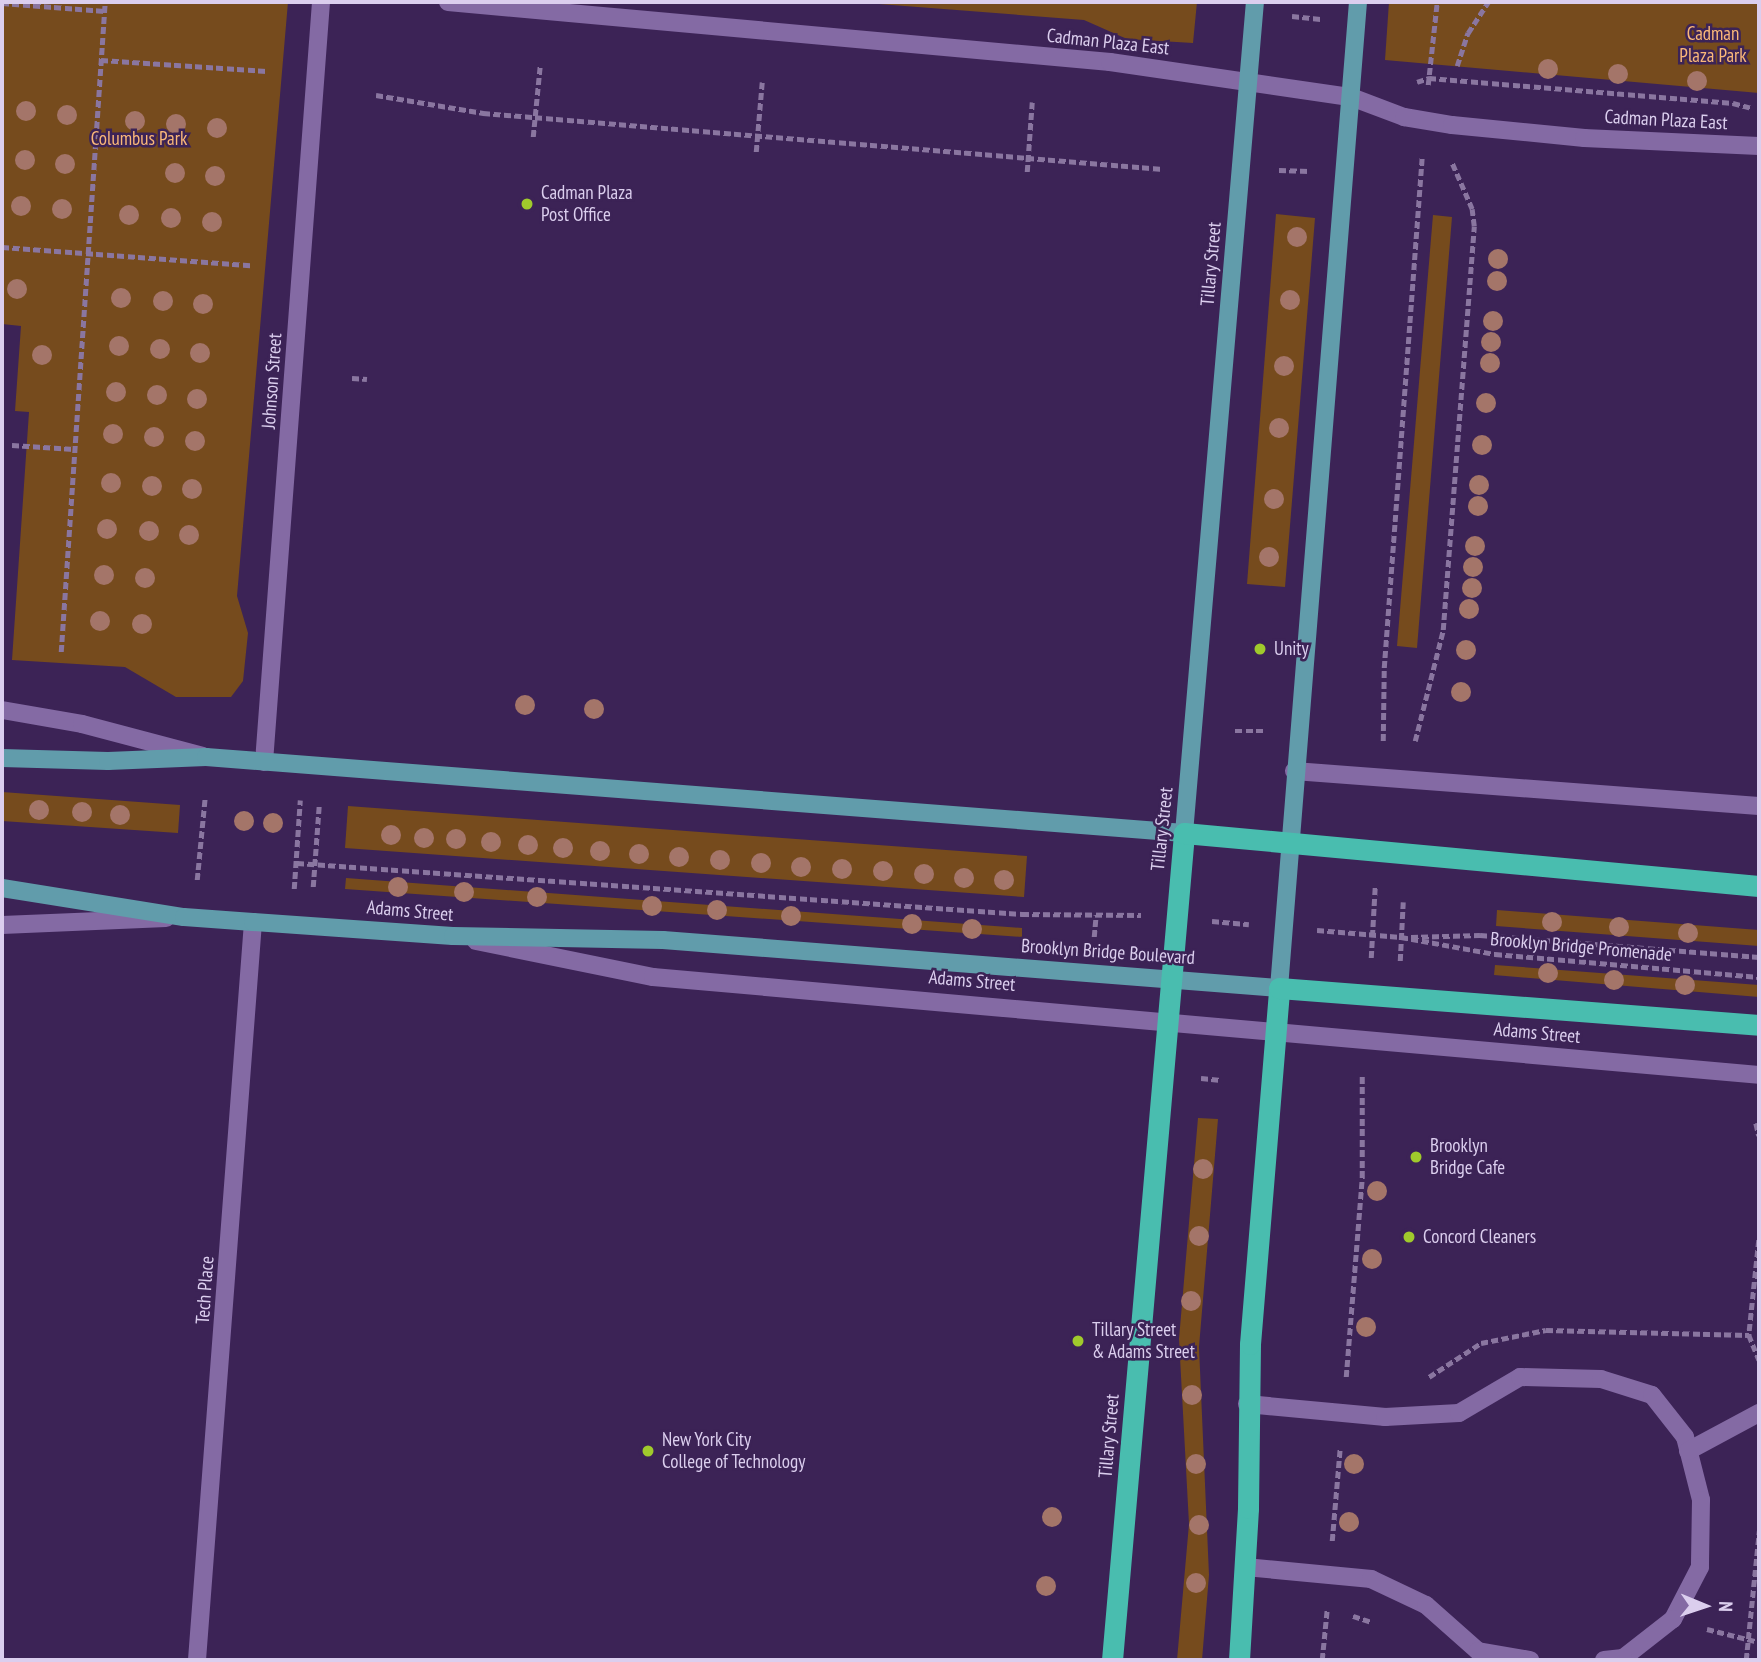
<!DOCTYPE html>
<html>
<head>
<meta charset="utf-8">
<style>
	body { margin:0 }
	#map { position:relative; width:1761px; height:1662px; overflow:hidden; background:#3c2356; font-family:"PT Sans Narrow",sans-serif }
	div>[style] { position:absolute }
	[style*='--x'] { left:calc(var(--x)*1px); top:calc(var(--y)*1px); width:calc(var(--w)*1px); rotate:calc(var(--a)*1deg) }
	.green>* { inset:0; background:#764b1d }
	.path>* { height:4.5px; margin-top:-2.25px; transform-origin:0; background:repeating-linear-gradient(90deg,#8a76a0 0 7px,transparent 0 10.5px) }
	.lane>* { height:18px; margin:-9px; padding:0 9px; transform-origin:9px; border-radius:9px; background:#846aa4 }
	.street>* { height:18px; margin:-9px; padding:0 9px; transform-origin:9px; border-radius:9px; background:#846aa4 }
	.primary>* { height:18px; margin:-9px; padding:0 9px; transform-origin:9px; border-radius:9px; background:#619cab }
	.highway>* { height:21px; margin:-10.5px; padding:0 10.5px; transform-origin:10.5px; border-radius:10.5px; background:#49bdaf }
	.trees>* { width:20px; height:20px; margin:-10px; border-radius:50%; background:#a47569 }
	.dots>* { width:19px; height:19px; translate:-50% -50%; box-sizing:border-box; border:4px solid #3c2356; border-radius:50% }
	span { translate:-50% -50%; white-space:nowrap; text-align:center; line-height:1.15; -webkit-text-stroke:5px #3c2356; paint-order:stroke }
	.park-label { font-size:19px; color:#fab879 }
	.street-label { font-size:19px; color:#dbceee }
	.poi-label { font-size:19px; color:#dbceee }
	.left { translate:0 -50%; text-align:left }
	.frame { position:absolute; inset:0; border:4px solid #dbceee; pointer-events:none }
	.north { position:absolute; left:1670px; top:1571px; width:70px; height:70px; -webkit-text-stroke:5px #3c2356; paint-order:stroke; rotate:92deg; font-size:19px; font-weight:700; line-height:28px; text-align:center; color:#dbceee }
	.north::after { content:''; display:block; margin:auto; width:24px; height:32px; background:#dbceee; clip-path:polygon(50% 0,100% 100%,50% 72%,0 100%) }
</style>
</head>
<body>
<div id="map">
	<div class="green">
		<i style="clip-path:polygon(2px 2px,288px 2px,237px 596px,248px 633px,243px 681px,231px 697px,176px 697px,125px 667px,12px 660px,29px 412px,15px 411px,21px 326px,2px 324px)"></i>
		<i style="clip-path:polygon(853px 2px,1197px 2px,1193px 43px,1127px 39px,1084px 20px)"></i>
		<i style="clip-path:polygon(1389px 2px,1759px 2px,1759px 93px,1385px 60px)"></i>
		<i style="clip-path:polygon(1276px 214px,1315px 218px,1285px 587px,1247px 584px)"></i>
		<i style="clip-path:polygon(1433px 215px,1452px 217px,1417px 648px,1397px 646px)"></i>
		<i style="clip-path:polygon(2px 792px,180px 805px,178px 833px,2px 821px)"></i>
		<i style="clip-path:polygon(348px 806px,1027px 856px,1024px 897px,345px 848px)"></i>
		<i style="clip-path:polygon(346px 878px,1022px 928px,1022px 937px,345px 889px)"></i>
		<i style="clip-path:polygon(1497px 910px,1759px 930px,1759px 946px,1496px 926px)"></i>
		<i style="clip-path:polygon(1495px 965px,1759px 985px,1759px 997px,1494px 975px)"></i>
		<i style="clip-path:polygon(1198px 1118px,1218px 1119px,1199px 1347px,1209px 1575px,1202px 1660px,1177px 1660px,1189px 1524px,1179px 1339px)"></i>
	</div>
	<div class="path">
		<i style="--x:2;--y:3;--w:103;--a:4.4"></i>
		<i style="--x:1292;--y:16;--w:31;--a:6"></i>
		<i style="--x:101;--y:60;--w:166;--a:3.8"></i>
		<i style="--x:1457;--y:66;--w:35;--a:-72"></i>
		<i style="--x:1468;--y:33;--w:37;--a:-57"></i>
		<i style="--x:1417;--y:82;--w:13;--a:-18"></i>
		<i style="--x:1429;--y:78;--w:305;--a:4.7"></i>
		<i style="--x:1733;--y:103;--w:20;--a:15"></i>
		<i style="--x:1428;--y:85;--w:83;--a:-83.8"></i>
		<i style="--x:376;--y:95;--w:109;--a:9.5"></i>
		<i style="--x:483;--y:113;--w:682;--a:4.71"></i>
		<i style="--x:533;--y:137;--w:72;--a:-84.4"></i>
		<i style="--x:756;--y:152;--w:70;--a:-85.1"></i>
		<i style="--x:1279;--y:170;--w:30;--a:2"></i>
		<i style="--x:1027;--y:172;--w:70;--a:-85.9"></i>
		<i style="--x:2;--y:247;--w:249;--a:4.2"></i>
		<i style="--x:352;--y:378;--w:15;--a:4"></i>
		<i style="--x:12;--y:445;--w:62;--a:3.7"></i>
		<i style="--x:61;--y:652;--w:651;--a:-86.13"></i>
		<i style="--x:1235;--y:731;--w:30;--a:0"></i>
		<i style="--x:1383;--y:741;--w:73;--a:-89.2"></i>
		<i style="--x:1384;--y:668;--w:512;--a:-85.75"></i>
		<i style="--x:1415;--y:741;--w:114;--a:-75.8"></i>
		<i style="--x:1443;--y:630;--w:405;--a:-85.6"></i>
		<i style="--x:1474;--y:226;--w:17;--a:-97"></i>
		<i style="--x:1472;--y:209;--w:52;--a:-113.6"></i>
		<i style="--x:297;--y:863;--w:727;--a:4.02"></i>
		<i style="--x:1022;--y:914;--w:119;--a:0.5"></i>
		<i style="--x:197;--y:880;--w:83;--a:-84.5"></i>
		<i style="--x:313;--y:887;--w:82;--a:-85.8"></i>
		<i style="--x:294;--y:889;--w:89;--a:-86.1"></i>
		<i style="--x:1212;--y:921;--w:37;--a:5"></i>
		<i style="--x:1317;--y:930;--w:84;--a:4.8"></i>
		<i style="--x:1401;--y:937;--w:96;--a:10.3"></i>
		<i style="--x:1495;--y:954;--w:265;--a:5"></i>
		<i style="--x:1094;--y:937;--w:22;--a:-85"></i>
		<i style="--x:1411;--y:937;--w:69;--a:-1.7"></i>
		<i style="--x:1480;--y:935;--w:280;--a:4.5"></i>
		<i style="--x:1371;--y:958;--w:72;--a:-86.8"></i>
		<i style="--x:1400;--y:961;--w:59;--a:-87.1"></i>
		<i style="--x:1201;--y:1078;--w:20;--a:6"></i>
		<i style="--x:1756;--y:1123;--w:13;--a:77"></i>
		<i style="--x:1759;--y:1240;--w:96;--a:96"></i>
		<i style="--x:1749;--y:1335;--w:27;--a:68"></i>
		<i style="--x:1346;--y:1377;--w:200;--a:-85.4"></i>
		<i style="--x:1362;--y:1178;--w:103;--a:-90"></i>
		<i style="--x:1429;--y:1377;--w:62;--a:-33.2"></i>
		<i style="--x:1481;--y:1343;--w:66;--a:-11.3"></i>
		<i style="--x:1546;--y:1330;--w:203;--a:1.4"></i>
		<i style="--x:1332;--y:1541;--w:93;--a:-85.1"></i>
		<i style="--x:1353;--y:1616;--w:20;--a:18"></i>
		<i style="--x:1707;--y:1629;--w:54;--a:14"></i>
		<i style="--x:1322;--y:1660;--w:51;--a:-84.4"></i>
		<i style="--x:1746;--y:1660;--w:130;--a:-84.2"></i>
	</div>
	<div class="lane">
		<i style="--x:1351;--y:97;--w:57;--a:20.7"></i>
		<i style="--x:1404;--y:117;--w:49;--a:9.5"></i>
		<i style="--x:1452;--y:125;--w:133;--a:5.6"></i>
		<i style="--x:1584;--y:138;--w:175;--a:2.6"></i>
		<i style="--x:1294;--y:771;--w:466;--a:4.3"></i>
		<i style="--x:1247;--y:1404;--w:139;--a:5.4"></i>
		<i style="--x:1385;--y:1417;--w:74;--a:-3.1"></i>
		<i style="--x:1459;--y:1413;--w:71;--a:-30.5"></i>
		<i style="--x:1520;--y:1377;--w:81;--a:1.4"></i>
		<i style="--x:1601;--y:1379;--w:53;--a:17.4"></i>
		<i style="--x:1652;--y:1395;--w:53;--a:51.8"></i>
		<i style="--x:1685;--y:1437;--w:65;--a:75.7"></i>
		<i style="--x:1701;--y:1500;--w:67;--a:90.9"></i>
		<i style="--x:1700;--y:1567;--w:59;--a:117.4"></i>
		<i style="--x:1673;--y:1619;--w:63;--a:142"></i>
		<i style="--x:1623;--y:1658;--w:19;--a:174"></i>
		<i style="--x:1688;--y:1451;--w:81;--a:-28.2"></i>
		<i style="--x:1245;--y:1567;--w:127;--a:5.4"></i>
		<i style="--x:1371;--y:1579;--w:61;--a:25.3"></i>
		<i style="--x:1426;--y:1605;--w:69;--a:41.5"></i>
		<i style="--x:1478;--y:1651;--w:53;--a:9.8"></i>
	</div>
	<div class="street">
		<i style="--x:448;--y:2;--w:665;--a:5.18"></i>
		<i style="--x:1110;--y:62;--w:244;--a:8.3"></i>
		<i style="--x:2;--y:710;--w:81;--a:9.9"></i>
		<i style="--x:82;--y:724;--w:125;--a:14.8"></i>
		<i style="--x:264;--y:762;--w:762;--a:-85.71"></i>
		<i style="--x:2;--y:925;--w:164;--a:-2.4"></i>
		<i style="--x:476;--y:941;--w:181;--a:11.5"></i>
		<i style="--x:653;--y:977;--w:1110;--a:5.06"></i>
		<i style="--x:197;--y:1660;--w:740;--a:-85.66"></i>
	</div>
	<div class="primary">
		<i style="--x:2;--y:758;--w:106;--a:1.6"></i>
		<i style="--x:108;--y:761;--w:98;--a:-2.3"></i>
		<i style="--x:206;--y:757;--w:981;--a:4.44"></i>
		<i style="--x:1184;--y:833;--w:834;--a:-85.12"></i>
		<i style="--x:2;--y:888;--w:184;--a:9.1"></i>
		<i style="--x:184;--y:917;--w:69;--a:4.1"></i>
		<i style="--x:253;--y:922;--w:200;--a:4"></i>
		<i style="--x:453;--y:936;--w:210;--a:1.1"></i>
		<i style="--x:663;--y:940;--w:618;--a:4.46"></i>
		<i style="--x:1279;--y:988;--w:989;--a:-85.42"></i>
	</div>
	<div class="highway">
		<i style="--x:1112;--y:1660;--w:830;--a:-85.02"></i>
		<i style="--x:1184;--y:833;--w:577;--a:5.27"></i>
		<i style="--x:1239;--y:1660;--w:152;--a:-86.6"></i>
		<i style="--x:1248;--y:1508;--w:164;--a:-89.3"></i>
		<i style="--x:1250;--y:1344;--w:357;--a:-85.3"></i>
		<i style="--x:1279;--y:988;--w:481;--a:4.4"></i>
	</div>
	<div class="trees">
		<i style="left:1548px;top:69px"></i>
		<i style="left:1618px;top:74px"></i>
		<i style="left:1697px;top:81px"></i>
		<i style="left:26px;top:111px"></i>
		<i style="left:67px;top:115px"></i>
		<i style="left:135px;top:121px"></i>
		<i style="left:176px;top:124px"></i>
		<i style="left:217px;top:128px"></i>
		<i style="left:25px;top:160px"></i>
		<i style="left:65px;top:164px"></i>
		<i style="left:175px;top:173px"></i>
		<i style="left:215px;top:176px"></i>
		<i style="left:21px;top:206px"></i>
		<i style="left:62px;top:209px"></i>
		<i style="left:129px;top:215px"></i>
		<i style="left:171px;top:218px"></i>
		<i style="left:212px;top:222px"></i>
		<i style="left:1297px;top:237px"></i>
		<i style="left:1498px;top:259px"></i>
		<i style="left:1497px;top:281px"></i>
		<i style="left:17px;top:289px"></i>
		<i style="left:121px;top:298px"></i>
		<i style="left:1290px;top:300px"></i>
		<i style="left:163px;top:301px"></i>
		<i style="left:203px;top:304px"></i>
		<i style="left:1493px;top:321px"></i>
		<i style="left:1491px;top:342px"></i>
		<i style="left:119px;top:346px"></i>
		<i style="left:160px;top:349px"></i>
		<i style="left:200px;top:353px"></i>
		<i style="left:42px;top:355px"></i>
		<i style="left:1490px;top:363px"></i>
		<i style="left:1284px;top:366px"></i>
		<i style="left:116px;top:392px"></i>
		<i style="left:157px;top:395px"></i>
		<i style="left:197px;top:399px"></i>
		<i style="left:1486px;top:403px"></i>
		<i style="left:1279px;top:428px"></i>
		<i style="left:113px;top:434px"></i>
		<i style="left:154px;top:437px"></i>
		<i style="left:195px;top:441px"></i>
		<i style="left:1482px;top:445px"></i>
		<i style="left:111px;top:483px"></i>
		<i style="left:1479px;top:485px"></i>
		<i style="left:152px;top:486px"></i>
		<i style="left:192px;top:489px"></i>
		<i style="left:1274px;top:499px"></i>
		<i style="left:1478px;top:506px"></i>
		<i style="left:107px;top:529px"></i>
		<i style="left:149px;top:531px"></i>
		<i style="left:189px;top:535px"></i>
		<i style="left:1475px;top:546px"></i>
		<i style="left:1269px;top:557px"></i>
		<i style="left:1473px;top:567px"></i>
		<i style="left:104px;top:575px"></i>
		<i style="left:145px;top:578px"></i>
		<i style="left:1472px;top:588px"></i>
		<i style="left:1469px;top:609px"></i>
		<i style="left:100px;top:621px"></i>
		<i style="left:142px;top:624px"></i>
		<i style="left:1466px;top:650px"></i>
		<i style="left:1461px;top:692px"></i>
		<i style="left:525px;top:705px"></i>
		<i style="left:594px;top:709px"></i>
		<i style="left:39px;top:810px"></i>
		<i style="left:82px;top:812px"></i>
		<i style="left:120px;top:815px"></i>
		<i style="left:244px;top:821px"></i>
		<i style="left:273px;top:823px"></i>
		<i style="left:391px;top:835px"></i>
		<i style="left:424px;top:838px"></i>
		<i style="left:456px;top:839px"></i>
		<i style="left:491px;top:842px"></i>
		<i style="left:528px;top:845px"></i>
		<i style="left:563px;top:848px"></i>
		<i style="left:600px;top:851px"></i>
		<i style="left:639px;top:854px"></i>
		<i style="left:679px;top:857px"></i>
		<i style="left:720px;top:860px"></i>
		<i style="left:761px;top:863px"></i>
		<i style="left:801px;top:867px"></i>
		<i style="left:842px;top:869px"></i>
		<i style="left:883px;top:871px"></i>
		<i style="left:924px;top:874px"></i>
		<i style="left:964px;top:878px"></i>
		<i style="left:1004px;top:880px"></i>
		<i style="left:398px;top:887px"></i>
		<i style="left:464px;top:892px"></i>
		<i style="left:537px;top:897px"></i>
		<i style="left:652px;top:906px"></i>
		<i style="left:717px;top:910px"></i>
		<i style="left:791px;top:916px"></i>
		<i style="left:1552px;top:922px"></i>
		<i style="left:912px;top:924px"></i>
		<i style="left:1619px;top:927px"></i>
		<i style="left:972px;top:929px"></i>
		<i style="left:1688px;top:933px"></i>
		<i style="left:1548px;top:973px"></i>
		<i style="left:1614px;top:980px"></i>
		<i style="left:1685px;top:985px"></i>
		<i style="left:1203px;top:1169px"></i>
		<i style="left:1377px;top:1191px"></i>
		<i style="left:1199px;top:1236px"></i>
		<i style="left:1372px;top:1259px"></i>
		<i style="left:1191px;top:1301px"></i>
		<i style="left:1366px;top:1327px"></i>
		<i style="left:1192px;top:1395px"></i>
		<i style="left:1196px;top:1464px"></i>
		<i style="left:1354px;top:1464px"></i>
		<i style="left:1052px;top:1517px"></i>
		<i style="left:1349px;top:1522px"></i>
		<i style="left:1199px;top:1525px"></i>
		<i style="left:1196px;top:1583px"></i>
		<i style="left:1046px;top:1586px"></i>
	</div>
	<div class="dots">
		<i style="left:527px;top:204px;background:#a0ca2c"></i>
		<i style="left:1260px;top:649px;background:#a0ca2c"></i>
		<i style="left:1416px;top:1157px;background:#a0ca2c"></i>
		<i style="left:1409px;top:1237px;background:#a0ca2c"></i>
		<i style="left:1078px;top:1341px;background:#a0ca2c"></i>
		<i style="left:648px;top:1451px;background:#a0ca2c"></i>
	</div>
	<div class="park-label">
		<span style="left:1713px;top:45px">Cadman<br>Plaza Park</span>
		<span style="left:139px;top:139px">Columbus Park</span>
	</div>
	<div class="street-label">
		<span style="left:1108px;top:42px;rotate:6deg">Cadman Plaza East</span>
		<span style="left:1666px;top:120px;rotate:3deg">Cadman Plaza East</span>
		<span style="left:1211px;top:264px;rotate:-85deg">Tillary Street</span>
		<span style="left:272px;top:381px;rotate:-86deg">Johnson Street</span>
		<span style="left:1162px;top:829px;rotate:-84deg">Tillary Street</span>
		<span style="left:410px;top:911px;rotate:5deg">Adams Street</span>
		<span style="left:1581px;top:947px;rotate:5deg">Brooklyn Bridge Promenade</span>
		<span style="left:1108px;top:952px;rotate:4deg">Brooklyn Bridge Boulevard</span>
		<span style="left:972px;top:981px;rotate:5deg">Adams Street</span>
		<span style="left:1537px;top:1033px;rotate:5deg">Adams Street</span>
		<span style="left:205px;top:1290px;rotate:-86deg">Tech Place</span>
		<span style="left:1109px;top:1436px;rotate:-85deg">Tillary Street</span>
	</div>
	<div class="poi-label">
		<span class="left" style="left:541px;top:204px">Cadman Plaza<br>Post Office</span>
		<span class="left" style="left:1274px;top:649px">Unity</span>
		<span class="left" style="left:1430px;top:1157px">Brooklyn<br>Bridge Cafe</span>
		<span class="left" style="left:1423px;top:1237px">Concord Cleaners</span>
		<span class="left" style="left:1092px;top:1341px">Tillary Street<br>&amp; Adams Street</span>
		<span class="left" style="left:662px;top:1451px">New York City<br>College of Technology</span>
	</div>
	<div class="frame"></div>
	<div class="north">N</div>
</div>
</body>
</html>
